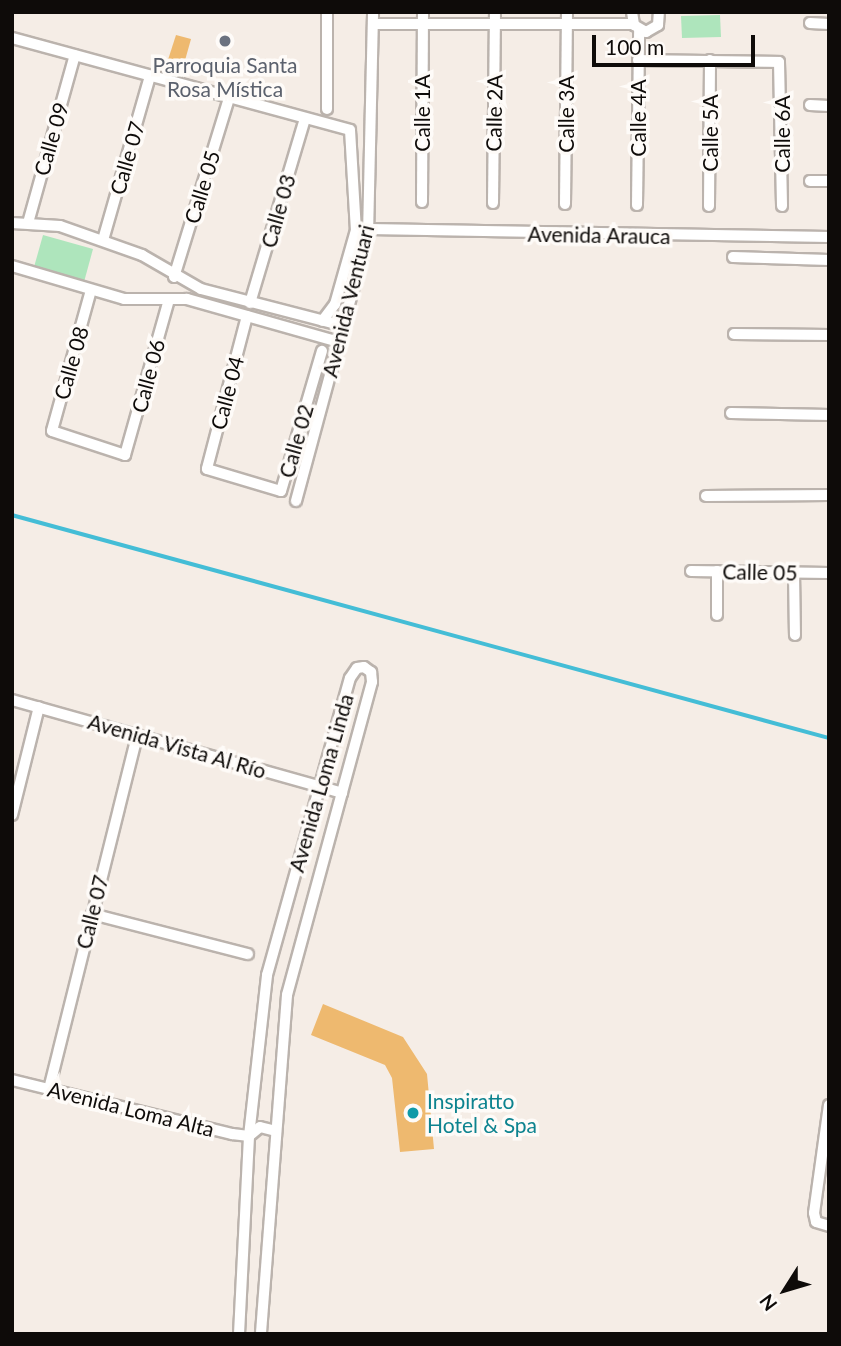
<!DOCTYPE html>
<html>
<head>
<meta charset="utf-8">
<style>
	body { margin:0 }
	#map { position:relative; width:841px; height:1346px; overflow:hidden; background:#f5ede6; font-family:Lato,sans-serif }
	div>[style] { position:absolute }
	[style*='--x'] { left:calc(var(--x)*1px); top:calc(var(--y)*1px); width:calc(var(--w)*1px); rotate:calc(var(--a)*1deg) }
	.green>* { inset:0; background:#aee5bc }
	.stream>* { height:3.5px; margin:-1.75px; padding:0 1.75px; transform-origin:1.75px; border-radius:1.75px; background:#44bdd6 }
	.building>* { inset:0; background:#eeb96f }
	.roads { filter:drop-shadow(2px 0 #bbb3ad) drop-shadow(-2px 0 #bbb3ad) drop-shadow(0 2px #bbb3ad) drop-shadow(0 -2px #bbb3ad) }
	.minor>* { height:10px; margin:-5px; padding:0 5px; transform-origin:5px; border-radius:5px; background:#fff }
	.dots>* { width:19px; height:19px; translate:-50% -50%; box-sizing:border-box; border:4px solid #fefbf8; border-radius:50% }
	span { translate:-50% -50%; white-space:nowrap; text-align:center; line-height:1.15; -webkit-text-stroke:7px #fefbf8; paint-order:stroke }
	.worship-label { font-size:21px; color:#5b616d }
	.street-label { font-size:21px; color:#0e0b09 }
	.culture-label { font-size:21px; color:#0d838f }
	.left { translate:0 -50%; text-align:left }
	.frame { position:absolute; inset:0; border:14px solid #0e0b09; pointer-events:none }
	.north { position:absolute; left:750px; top:1255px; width:70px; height:70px; -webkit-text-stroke:5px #fefbf8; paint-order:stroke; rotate:233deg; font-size:19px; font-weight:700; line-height:28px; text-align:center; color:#0e0b09 }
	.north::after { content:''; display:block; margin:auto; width:24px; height:32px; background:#0e0b09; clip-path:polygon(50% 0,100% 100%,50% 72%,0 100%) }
	.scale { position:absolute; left:592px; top:35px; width:163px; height:32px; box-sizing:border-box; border:4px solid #0e0b09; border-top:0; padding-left:9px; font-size:21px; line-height:24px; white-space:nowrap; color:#0e0b09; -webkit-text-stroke:5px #fefbf8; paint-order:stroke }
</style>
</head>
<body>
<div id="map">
	<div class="green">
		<i style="clip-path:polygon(720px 15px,721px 37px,682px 38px,681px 16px)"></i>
		<i style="clip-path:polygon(43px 235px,93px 249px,84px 282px,34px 267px)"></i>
	</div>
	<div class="stream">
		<i style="--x:12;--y:515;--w:847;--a:15.27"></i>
	</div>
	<div class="building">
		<i style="clip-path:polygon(176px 35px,191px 39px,182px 71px,166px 66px)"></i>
		<i style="clip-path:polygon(323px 1004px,403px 1037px,427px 1074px,434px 1149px,400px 1152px,392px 1078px,385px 1065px,311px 1035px)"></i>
	</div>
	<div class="roads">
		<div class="minor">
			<i style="--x:632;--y:12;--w:13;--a:81"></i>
			<i style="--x:634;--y:25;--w:14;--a:30"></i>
			<i style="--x:646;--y:32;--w:14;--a:-30"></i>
			<i style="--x:658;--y:25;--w:13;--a:-86"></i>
			<i style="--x:810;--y:23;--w:19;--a:3"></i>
			<i style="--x:373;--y:24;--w:260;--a:0"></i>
			<i style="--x:12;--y:38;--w:350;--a:15.2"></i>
			<i style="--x:350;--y:130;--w:100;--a:86.6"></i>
			<i style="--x:356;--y:230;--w:77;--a:105.8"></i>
			<i style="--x:335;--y:304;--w:21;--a:127"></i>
			<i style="--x:638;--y:60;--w:141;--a:0.8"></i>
			<i style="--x:779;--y:62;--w:144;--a:88.8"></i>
			<i style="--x:810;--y:105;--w:19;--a:3"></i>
			<i style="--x:327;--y:109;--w:97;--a:-90"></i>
			<i style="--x:810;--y:181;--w:19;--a:0"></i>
			<i style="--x:422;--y:202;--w:190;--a:-89.7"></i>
			<i style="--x:493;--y:203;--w:191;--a:-89.4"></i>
			<i style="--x:565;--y:204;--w:192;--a:-89.4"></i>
			<i style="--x:637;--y:205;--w:175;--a:-89.3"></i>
			<i style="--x:709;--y:206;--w:146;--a:-89.6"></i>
			<i style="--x:12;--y:223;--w:48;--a:3.6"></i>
			<i style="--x:60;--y:226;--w:87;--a:19.5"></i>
			<i style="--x:142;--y:255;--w:68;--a:30"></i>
			<i style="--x:201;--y:289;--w:148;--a:14.5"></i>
			<i style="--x:28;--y:223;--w:174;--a:-74.4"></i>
			<i style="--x:369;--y:229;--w:460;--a:1"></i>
			<i style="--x:103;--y:240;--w:171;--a:-74"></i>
			<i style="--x:733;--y:257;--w:96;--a:1.8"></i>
			<i style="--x:12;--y:266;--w:117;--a:16.4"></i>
			<i style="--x:124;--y:299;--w:63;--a:0"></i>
			<i style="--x:187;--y:299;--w:158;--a:15.8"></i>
			<i style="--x:174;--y:277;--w:187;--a:-72.9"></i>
			<i style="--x:91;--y:290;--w:146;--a:105.5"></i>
			<i style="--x:52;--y:431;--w:77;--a:18.2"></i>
			<i style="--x:125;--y:455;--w:162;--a:-74.2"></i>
			<i style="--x:250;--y:303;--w:192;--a:-73.4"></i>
			<i style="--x:247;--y:316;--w:158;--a:104.7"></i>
			<i style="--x:207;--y:469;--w:77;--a:16.6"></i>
			<i style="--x:281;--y:491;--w:146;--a:-73.7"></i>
			<i style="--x:734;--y:334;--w:95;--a:0.6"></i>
			<i style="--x:731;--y:413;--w:98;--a:1.2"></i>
			<i style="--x:706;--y:496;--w:123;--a:-0.5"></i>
			<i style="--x:296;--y:501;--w:276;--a:-74.9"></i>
			<i style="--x:368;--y:235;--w:223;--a:-88.7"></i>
			<i style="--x:691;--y:571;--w:138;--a:0.8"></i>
			<i style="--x:717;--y:571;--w:44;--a:90"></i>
			<i style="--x:794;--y:573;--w:62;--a:89.1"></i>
			<i style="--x:12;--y:700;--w:343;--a:15.7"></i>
			<i style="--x:12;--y:815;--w:111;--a:-76"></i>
			<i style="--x:92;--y:914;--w:161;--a:14.4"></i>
			<i style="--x:12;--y:1080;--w:227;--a:13.8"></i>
			<i style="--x:232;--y:1134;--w:17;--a:7"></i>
			<i style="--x:249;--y:1136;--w:14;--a:-39"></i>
			<i style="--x:260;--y:1127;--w:16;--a:14"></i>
			<i style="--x:49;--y:1089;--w:365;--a:-76"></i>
			<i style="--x:829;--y:1105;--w:109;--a:97.9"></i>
			<i style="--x:814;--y:1213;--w:9;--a:77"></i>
			<i style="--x:816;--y:1222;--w:14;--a:17"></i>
			<i style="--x:239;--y:1334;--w:198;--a:-87.1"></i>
			<i style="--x:249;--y:1136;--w:162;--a:-83.6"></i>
			<i style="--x:267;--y:975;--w:308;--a:-74.4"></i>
			<i style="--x:350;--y:678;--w:12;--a:-55"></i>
			<i style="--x:357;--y:668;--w:7;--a:-8"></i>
			<i style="--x:364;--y:667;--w:9;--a:36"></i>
			<i style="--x:371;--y:672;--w:10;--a:84"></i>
			<i style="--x:372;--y:682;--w:324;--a:105.2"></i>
			<i style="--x:287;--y:995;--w:340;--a:94.4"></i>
		</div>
	</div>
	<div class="dots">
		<i style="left:225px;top:41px;background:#6b7280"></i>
		<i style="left:413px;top:1113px;background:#0f9aa8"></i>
	</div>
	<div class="worship-label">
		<span style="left:225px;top:77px">Parroquia Santa<br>Rosa Mística</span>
	</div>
	<div class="street-label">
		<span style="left:422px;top:113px;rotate:-90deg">Calle 1A</span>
		<span style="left:494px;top:113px;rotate:-89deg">Calle 2A</span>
		<span style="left:566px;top:114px;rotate:-90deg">Calle 3A</span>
		<span style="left:638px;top:118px;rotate:-90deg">Calle 4A</span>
		<span style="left:710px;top:133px;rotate:-90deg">Calle 5A</span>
		<span style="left:782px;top:134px;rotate:-90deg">Calle 6A</span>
		<span style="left:51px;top:139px;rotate:-74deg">Calle 09</span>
		<span style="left:127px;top:158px;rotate:-74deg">Calle 07</span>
		<span style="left:202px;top:187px;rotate:-73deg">Calle 05</span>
		<span style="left:278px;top:211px;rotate:-74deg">Calle 03</span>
		<span style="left:599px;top:235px;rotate:1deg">Avenida Arauca</span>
		<span style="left:348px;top:301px;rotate:-76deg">Avenida Ventuari</span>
		<span style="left:71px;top:363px;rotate:-74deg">Calle 08</span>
		<span style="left:148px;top:376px;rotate:-75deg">Calle 06</span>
		<span style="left:227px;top:393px;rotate:-75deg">Calle 04</span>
		<span style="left:296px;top:441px;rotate:-74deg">Calle 02</span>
		<span style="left:760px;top:572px;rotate:1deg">Calle 05</span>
		<span style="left:177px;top:746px;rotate:16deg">Avenida Vista Al Río</span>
		<span style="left:321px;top:783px;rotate:-74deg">Avenida Loma Linda</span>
		<span style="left:92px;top:912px;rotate:-76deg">Calle 07</span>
		<span style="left:131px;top:1109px;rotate:14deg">Avenida Loma Alta</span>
	</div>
	<div class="culture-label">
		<span class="left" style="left:427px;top:1113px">Inspiratto<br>Hotel &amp; Spa</span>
	</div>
	<div class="frame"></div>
	<div class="north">N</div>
	<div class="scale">100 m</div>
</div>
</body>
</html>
